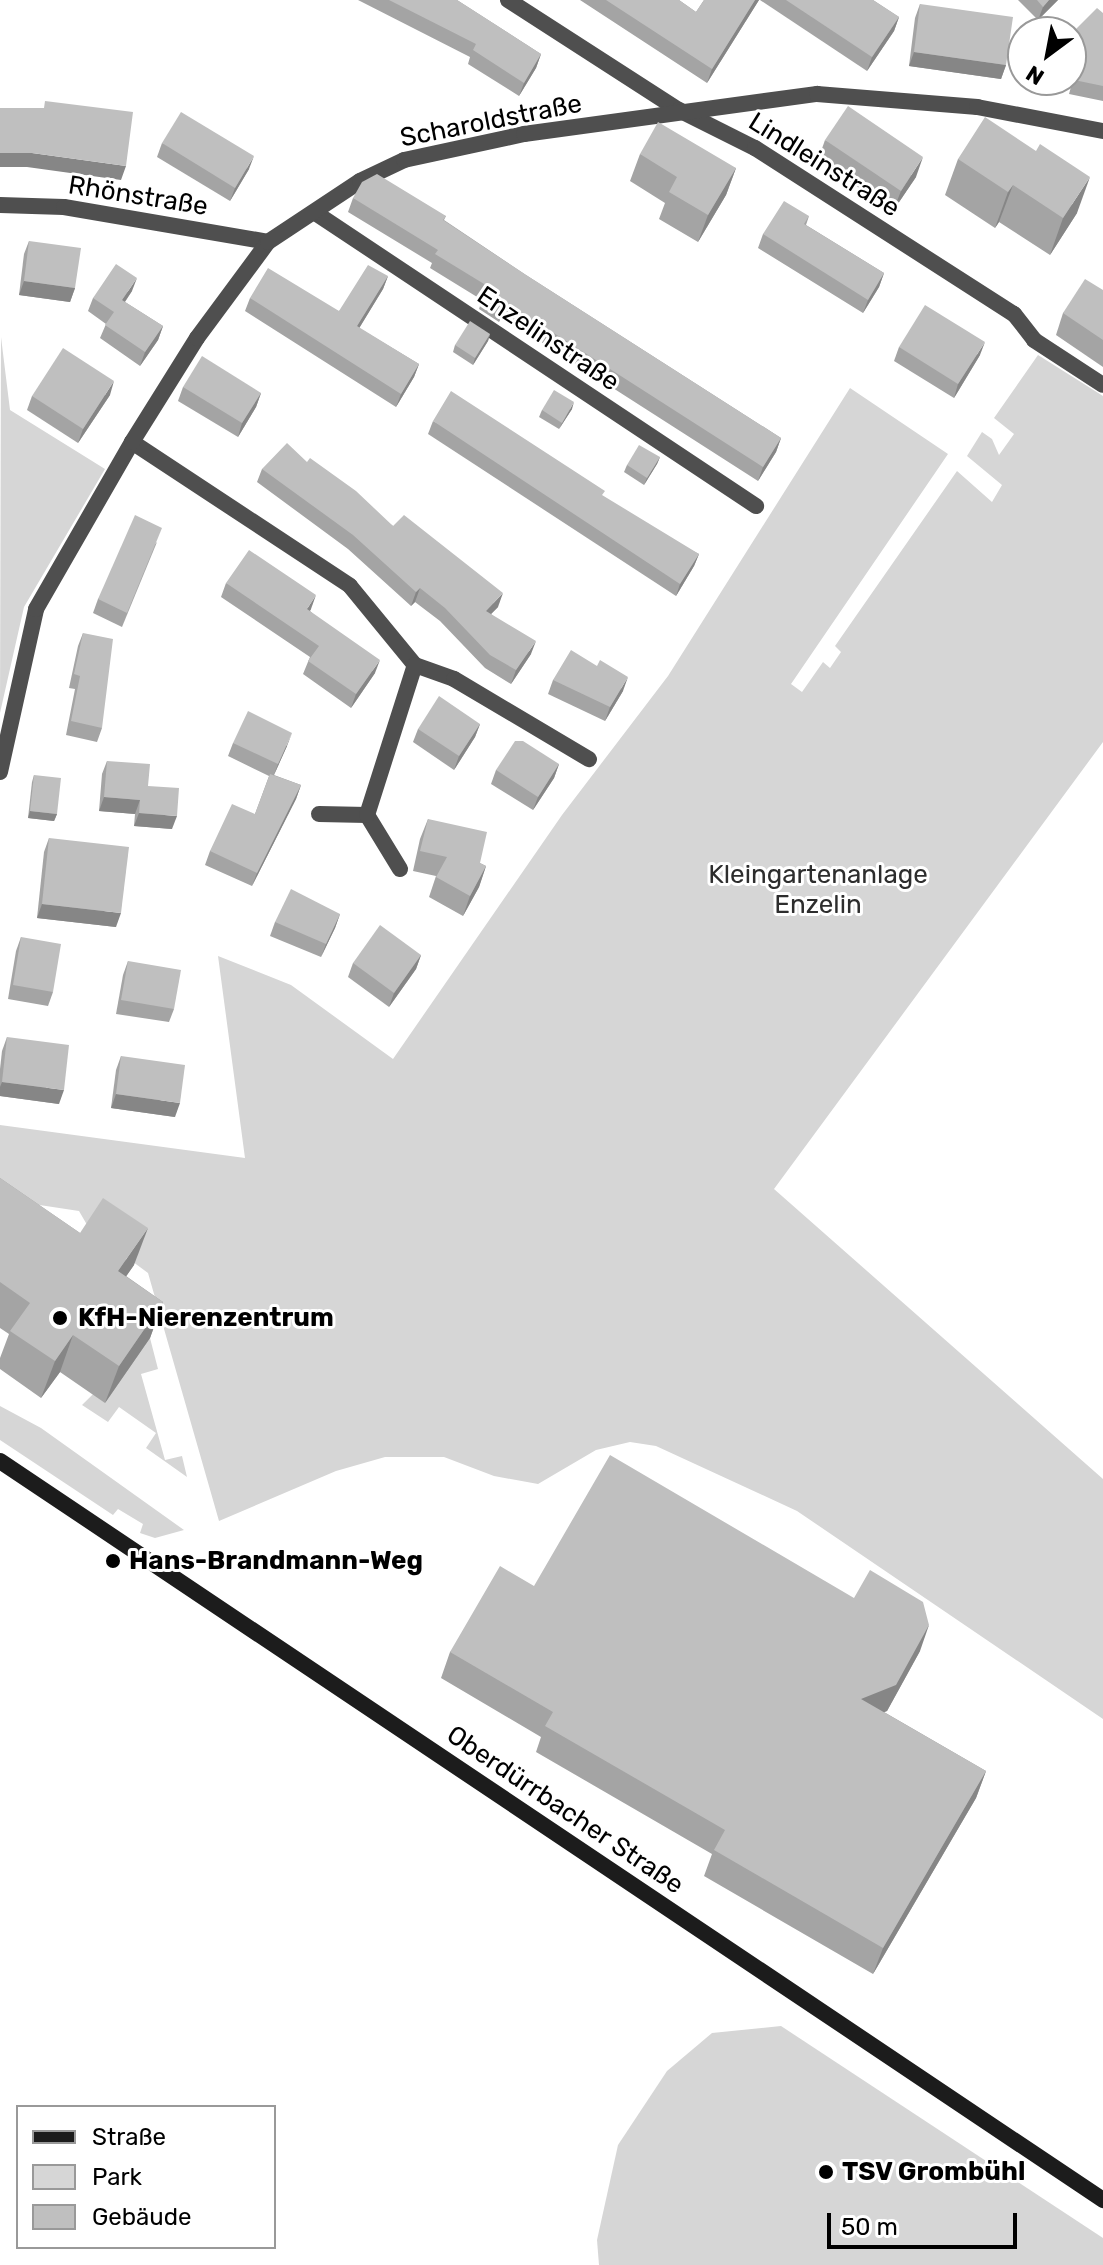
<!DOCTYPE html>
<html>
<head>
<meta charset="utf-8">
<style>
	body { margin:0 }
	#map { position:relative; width:1103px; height:2265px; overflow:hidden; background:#fff; font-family:Rubik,sans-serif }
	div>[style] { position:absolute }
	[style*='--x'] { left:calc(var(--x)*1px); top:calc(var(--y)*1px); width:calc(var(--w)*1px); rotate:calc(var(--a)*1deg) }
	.green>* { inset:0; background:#d6d6d6 }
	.street>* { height:16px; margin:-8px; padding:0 8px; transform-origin:8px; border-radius:8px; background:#4f4f4f }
	.secondary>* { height:16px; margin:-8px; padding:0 8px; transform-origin:8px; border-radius:8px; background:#1c1c1c }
	.wall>* { inset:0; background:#a4a4a4 }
	.shaded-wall>* { inset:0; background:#868686 }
	.building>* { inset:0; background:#bfbfbf }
	.dots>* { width:22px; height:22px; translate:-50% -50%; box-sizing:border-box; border:4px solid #fff; border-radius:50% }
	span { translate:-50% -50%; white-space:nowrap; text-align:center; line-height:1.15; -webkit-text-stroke:6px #fff; paint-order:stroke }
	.street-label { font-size:26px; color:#000 }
	.park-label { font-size:26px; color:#2d2d2d }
	.poi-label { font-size:26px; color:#000; font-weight:700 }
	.left { translate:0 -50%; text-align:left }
	.legend { position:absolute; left:16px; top:2105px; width:260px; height:144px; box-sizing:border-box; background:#fff; border:2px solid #999; margin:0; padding:10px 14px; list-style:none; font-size:24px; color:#000 }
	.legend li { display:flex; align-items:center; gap:16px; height:40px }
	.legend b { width:40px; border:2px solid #999 }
	.north { position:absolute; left:1007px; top:16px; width:80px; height:80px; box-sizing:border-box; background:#fff; border:2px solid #999; border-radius:50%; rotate:212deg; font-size:22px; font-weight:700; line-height:32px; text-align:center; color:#000 }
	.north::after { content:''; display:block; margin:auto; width:28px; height:36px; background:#000; clip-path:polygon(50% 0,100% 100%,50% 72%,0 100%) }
	.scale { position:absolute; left:827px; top:2213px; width:190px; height:36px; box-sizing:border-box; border:4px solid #000; border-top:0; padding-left:10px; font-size:24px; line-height:28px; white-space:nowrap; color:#000; -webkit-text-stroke:6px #fff; paint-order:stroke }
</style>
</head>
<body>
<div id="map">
	<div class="green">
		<i style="clip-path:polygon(1px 337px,10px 410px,105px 469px,24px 607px,0 713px)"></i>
		<i style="clip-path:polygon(1038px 355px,1103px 396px,1103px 742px,774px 1189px,1103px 1479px,1103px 1719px,797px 1511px,656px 1446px,630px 1442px,596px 1450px,538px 1484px,494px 1476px,444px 1457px,385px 1457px,336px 1471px,219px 1521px,148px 1273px,90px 1230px,79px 1211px,0 1199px,0 1125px,245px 1158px,218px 956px,291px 985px,393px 1059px,562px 815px,668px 676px,850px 388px,948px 454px,791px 684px,802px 692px,823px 662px,830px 668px,841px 652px,835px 646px,957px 471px,992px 502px,1002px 485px,967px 456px,982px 432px,992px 439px,999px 455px,1014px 434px,994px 418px)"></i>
		<i style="clip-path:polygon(150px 1338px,158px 1369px,141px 1374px,165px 1460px,182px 1456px,187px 1477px,146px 1448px,156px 1433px,119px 1407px,108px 1422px,82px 1405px)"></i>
		<i style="clip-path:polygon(0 1406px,41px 1428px,184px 1530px,155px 1538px,140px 1533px,143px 1524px,118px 1509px,113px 1515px,0 1440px)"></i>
		<i style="clip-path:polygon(781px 2026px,1103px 2238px,1103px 2265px,599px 2265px,597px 2240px,618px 2145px,667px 2071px,712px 2033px)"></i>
	</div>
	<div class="street">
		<i style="--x:508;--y:0;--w:203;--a:32.8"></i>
		<i style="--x:679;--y:110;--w:85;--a:26.6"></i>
		<i style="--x:755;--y:148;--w:308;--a:32.7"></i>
		<i style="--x:1014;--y:314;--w:33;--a:52"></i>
		<i style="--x:1034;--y:340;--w:82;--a:33.1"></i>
		<i style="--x:0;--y:205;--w:64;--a:1.8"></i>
		<i style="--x:64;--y:207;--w:207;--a:9.7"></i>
		<i style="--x:314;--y:212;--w:531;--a:33.63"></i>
		<i style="--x:132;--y:442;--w:261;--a:33.4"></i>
		<i style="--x:350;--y:586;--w:102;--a:50.6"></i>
		<i style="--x:415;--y:665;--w:41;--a:19.7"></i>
		<i style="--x:454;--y:679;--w:157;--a:30.7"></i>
		<i style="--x:0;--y:772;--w:167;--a:-77.5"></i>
		<i style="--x:36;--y:609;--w:193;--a:-60.1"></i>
		<i style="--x:132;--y:442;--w:123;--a:-58"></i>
		<i style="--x:197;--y:338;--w:119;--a:-53.5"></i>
		<i style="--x:268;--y:242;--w:110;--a:-33.5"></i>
		<i style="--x:360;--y:181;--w:49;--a:-25.5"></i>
		<i style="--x:404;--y:160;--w:123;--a:-12.2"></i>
		<i style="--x:524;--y:134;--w:296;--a:-7.8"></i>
		<i style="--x:817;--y:94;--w:161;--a:4.6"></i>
		<i style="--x:977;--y:107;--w:128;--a:10.8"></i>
		<i style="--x:319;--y:814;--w:48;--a:1.2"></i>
		<i style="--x:400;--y:869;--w:63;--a:-121.4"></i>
		<i style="--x:367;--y:815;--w:157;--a:-72.3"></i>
	</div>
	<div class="secondary">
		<i style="--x:0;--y:1461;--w:1328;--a:33.82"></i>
	</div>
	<div class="wall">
		<i style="clip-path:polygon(358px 0,457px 0,541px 54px,536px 68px,519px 96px,468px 64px,470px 57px)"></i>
		<i style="clip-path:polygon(580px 0,679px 0,696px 12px,704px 0,759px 0,707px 83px)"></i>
		<i style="clip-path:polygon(760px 0,873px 0,899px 17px,894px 31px,867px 71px)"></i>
		<i style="clip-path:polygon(1018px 0,1058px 0,1038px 20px)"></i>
		<i style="clip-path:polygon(920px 4px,1006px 65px,1001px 79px,909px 66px,915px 18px)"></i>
		<i style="clip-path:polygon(1103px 13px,1103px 101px,1069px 94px,1076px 69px,1071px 64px,1071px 34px)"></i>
		<i style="clip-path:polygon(825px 140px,916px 177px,893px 211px,818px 160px)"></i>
		<i style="clip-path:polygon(162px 143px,249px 169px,230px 201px,157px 157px)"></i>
		<i style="clip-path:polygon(1036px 151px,1077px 213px,1050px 255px,999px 222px,995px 228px,945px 195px,958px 159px)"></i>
		<i style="clip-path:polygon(640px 154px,736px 168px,726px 195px,698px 242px,659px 219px,665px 203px,630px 181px)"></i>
		<i style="clip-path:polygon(353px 198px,446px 216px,444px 220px,526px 275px,781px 438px,776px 452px,758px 481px,502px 317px,499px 322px,479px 309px,482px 300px,430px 268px,432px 263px,348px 212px)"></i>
		<i style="clip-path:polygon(809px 216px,806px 225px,884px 273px,879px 287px,863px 313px,758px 248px,763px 234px)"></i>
		<i style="clip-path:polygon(29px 241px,75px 288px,70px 302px,19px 295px,24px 254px)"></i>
		<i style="clip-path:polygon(388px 276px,383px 289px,359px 328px,419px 364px,414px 377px,396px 407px,245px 311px,250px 298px,339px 311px)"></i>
		<i style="clip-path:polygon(1103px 290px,1103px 367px,1056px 335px,1063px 313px)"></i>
		<i style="clip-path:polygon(132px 291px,125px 302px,163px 326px,158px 340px,140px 366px,100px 338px,106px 324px,88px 311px,93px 298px)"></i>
		<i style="clip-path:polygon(490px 334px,488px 341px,473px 365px,453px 352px,455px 345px)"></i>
		<i style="clip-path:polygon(899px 347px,980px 355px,954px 398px,894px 361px)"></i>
		<i style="clip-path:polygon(183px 387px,261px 393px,256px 407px,238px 437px,178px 401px)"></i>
		<i style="clip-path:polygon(110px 395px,78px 443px,27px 410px,32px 396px)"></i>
		<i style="clip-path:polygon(572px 409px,559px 429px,539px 417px,542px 410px)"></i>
		<i style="clip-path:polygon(433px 421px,699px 554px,694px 566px,676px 596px,428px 434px)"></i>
		<i style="clip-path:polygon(660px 457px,657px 464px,644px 485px,624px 472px,627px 465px)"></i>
		<i style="clip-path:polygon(307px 462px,393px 526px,498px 607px,491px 614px,531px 654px,511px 684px,485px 668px,440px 621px,415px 602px,411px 606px,348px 549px,257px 482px,262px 469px)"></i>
		<i style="clip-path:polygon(157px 542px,122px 627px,93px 613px,98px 599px)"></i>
		<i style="clip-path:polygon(226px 583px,311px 609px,310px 611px,375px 673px,351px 708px,303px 674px,310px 657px,221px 597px)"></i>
		<i style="clip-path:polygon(83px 633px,102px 728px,97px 742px,66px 735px,75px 689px,69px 688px,78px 646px)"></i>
		<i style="clip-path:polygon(597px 666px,623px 691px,605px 721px,548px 694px,553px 680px)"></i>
		<i style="clip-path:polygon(480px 724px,475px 737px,454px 770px,413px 742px,418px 729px)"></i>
		<i style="clip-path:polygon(233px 743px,287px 746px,274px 775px,301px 785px,296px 799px,252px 886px,205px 865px,210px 851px,255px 814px,269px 776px,228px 756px)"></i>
		<i style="clip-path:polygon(107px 761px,148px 786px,172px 829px,134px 826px,135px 814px,99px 811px,102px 774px)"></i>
		<i style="clip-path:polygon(559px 764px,554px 778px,533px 810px,491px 784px,496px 770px)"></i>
		<i style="clip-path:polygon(34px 775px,57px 814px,54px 821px,28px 818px,32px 782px)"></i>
		<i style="clip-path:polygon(428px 819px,480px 863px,486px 866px,479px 887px,463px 916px,429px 897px,436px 876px,413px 871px,420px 839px)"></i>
		<i style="clip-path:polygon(49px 838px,116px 927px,37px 918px,44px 852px)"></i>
		<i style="clip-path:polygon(340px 914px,335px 928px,321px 957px,270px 936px,275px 922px)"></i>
		<i style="clip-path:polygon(21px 937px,53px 992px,48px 1006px,8px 999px,16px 951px)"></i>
		<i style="clip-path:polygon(421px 955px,416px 969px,389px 1007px,348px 977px,353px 963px)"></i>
		<i style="clip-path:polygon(128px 961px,174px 1009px,169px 1022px,116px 1014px,123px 975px)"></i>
		<i style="clip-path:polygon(7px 1037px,59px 1104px,0 1096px,0 1069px,2px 1051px)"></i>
		<i style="clip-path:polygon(121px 1056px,175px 1117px,111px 1108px,116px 1070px)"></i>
		<i style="clip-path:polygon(0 1178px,80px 1233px,134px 1265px,126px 1276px,163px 1302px,150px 1338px,105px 1403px,60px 1372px,41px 1398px,0 1369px,0 1358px,9px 1334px,0 1328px)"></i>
		<i style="clip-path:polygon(534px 1586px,920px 1651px,887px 1711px,884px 1712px,986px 1771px,976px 1798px,873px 1974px,704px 1876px,712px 1854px,536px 1752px,541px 1737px,441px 1678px,450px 1652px)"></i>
	</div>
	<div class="shaded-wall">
		<i style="clip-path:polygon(755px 0,759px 0,707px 83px,712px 69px)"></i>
		<i style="clip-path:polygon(1049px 0,1058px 0,1038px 20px,1043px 7px)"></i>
		<i style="clip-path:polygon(899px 17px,894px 31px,867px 71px,872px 57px)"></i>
		<i style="clip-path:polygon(914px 52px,1006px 65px,1001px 79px,909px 66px)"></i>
		<i style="clip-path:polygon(541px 54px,536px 68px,519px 96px,524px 83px)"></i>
		<i style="clip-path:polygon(0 153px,32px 153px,126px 166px,121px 180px,27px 167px,0 167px)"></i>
		<i style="clip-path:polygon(254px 156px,249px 169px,230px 201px,235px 188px)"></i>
		<i style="clip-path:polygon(923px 157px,916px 177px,893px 211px,901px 191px)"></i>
		<i style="clip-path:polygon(736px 168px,726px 195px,698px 242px,708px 215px)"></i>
		<i style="clip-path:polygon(1090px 177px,1077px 213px,1050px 255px,1063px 218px)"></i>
		<i style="clip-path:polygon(1013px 185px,999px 222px,995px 228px,1008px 192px)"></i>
		<i style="clip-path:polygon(884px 273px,879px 287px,863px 313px,868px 300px)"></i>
		<i style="clip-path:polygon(388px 276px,383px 289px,352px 340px,357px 326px)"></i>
		<i style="clip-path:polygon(137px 278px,132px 291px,117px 313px,122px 300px)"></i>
		<i style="clip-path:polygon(24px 281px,75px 288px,70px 302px,19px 295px)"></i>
		<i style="clip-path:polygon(163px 326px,158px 340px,140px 366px,145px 352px)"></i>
		<i style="clip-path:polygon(490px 334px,488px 341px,473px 365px,475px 358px)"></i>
		<i style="clip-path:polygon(985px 342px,980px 355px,954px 398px,958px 384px)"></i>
		<i style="clip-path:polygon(419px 364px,414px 377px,396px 407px,401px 394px)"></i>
		<i style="clip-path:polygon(114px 381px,110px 395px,78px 443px,83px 429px)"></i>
		<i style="clip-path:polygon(261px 393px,256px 407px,238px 437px,242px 423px)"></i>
		<i style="clip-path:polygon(574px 402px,572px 409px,559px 429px,562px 423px)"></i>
		<i style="clip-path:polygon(781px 438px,776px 452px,758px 481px,763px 467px)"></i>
		<i style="clip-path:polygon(660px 457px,657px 464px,644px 485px,647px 478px)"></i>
		<i style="clip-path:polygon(699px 554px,694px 566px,676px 596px,680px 584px)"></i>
		<i style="clip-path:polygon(420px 588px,415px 602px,411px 606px,416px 592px)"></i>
		<i style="clip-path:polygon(503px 593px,498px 607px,481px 624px,486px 611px)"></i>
		<i style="clip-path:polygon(316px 595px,311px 609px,302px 623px,307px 609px)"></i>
		<i style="clip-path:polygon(536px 641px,531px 654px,511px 684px,516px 670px)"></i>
		<i style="clip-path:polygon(380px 660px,375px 673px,351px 708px,356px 694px)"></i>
		<i style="clip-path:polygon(628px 677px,623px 691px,605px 721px,610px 707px)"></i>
		<i style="clip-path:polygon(480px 724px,475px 737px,454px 770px,459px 756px)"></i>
		<i style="clip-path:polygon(292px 733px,287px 746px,273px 777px,278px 764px)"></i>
		<i style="clip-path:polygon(559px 764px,554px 778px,533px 810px,538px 797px)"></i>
		<i style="clip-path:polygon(301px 785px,296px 799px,252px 886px,257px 873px)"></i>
		<i style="clip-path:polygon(104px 797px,140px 800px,135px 814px,99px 811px)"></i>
		<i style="clip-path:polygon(30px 811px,57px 814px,54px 821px,28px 818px)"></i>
		<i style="clip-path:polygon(139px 813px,177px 816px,172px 829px,134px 826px)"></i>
		<i style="clip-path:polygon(486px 866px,479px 887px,463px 916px,470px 896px)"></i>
		<i style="clip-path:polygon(42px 904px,121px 913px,116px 927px,37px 918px)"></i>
		<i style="clip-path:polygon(340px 914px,335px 928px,321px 957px,326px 944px)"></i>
		<i style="clip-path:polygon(421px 955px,416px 969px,389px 1007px,394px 993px)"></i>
		<i style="clip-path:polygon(2px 1082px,64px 1090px,59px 1104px,0 1096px,0 1087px)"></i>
		<i style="clip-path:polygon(116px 1094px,180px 1103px,175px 1117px,111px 1108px)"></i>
		<i style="clip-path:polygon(148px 1228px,134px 1265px,105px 1307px,118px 1271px)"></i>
		<i style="clip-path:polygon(163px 1302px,150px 1338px,105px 1403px,119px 1366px)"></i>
		<i style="clip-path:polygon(73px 1335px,60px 1372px,41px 1398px,55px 1361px)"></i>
		<i style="clip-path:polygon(929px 1625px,920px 1651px,887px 1711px,852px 1725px,861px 1699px)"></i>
		<i style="clip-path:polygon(986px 1771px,976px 1798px,873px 1974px,883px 1948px)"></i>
	</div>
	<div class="building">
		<i style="clip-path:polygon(389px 0,457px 0,541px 54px,524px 83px,473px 50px,476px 44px)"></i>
		<i style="clip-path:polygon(606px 0,679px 0,696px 12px,704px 0,755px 0,712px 69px)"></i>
		<i style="clip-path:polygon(786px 0,873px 0,899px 17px,872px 57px)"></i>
		<i style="clip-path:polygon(1037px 0,1049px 0,1043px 7px)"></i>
		<i style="clip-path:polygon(920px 4px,1013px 17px,1006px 65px,914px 52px)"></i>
		<i style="clip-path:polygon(1097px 8px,1103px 13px,1103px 86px,1074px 80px,1081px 55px,1071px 46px,1071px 34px)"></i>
		<i style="clip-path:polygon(45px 101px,133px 112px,126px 166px,32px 153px,0 153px,0 108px,44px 108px)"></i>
		<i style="clip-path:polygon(848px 106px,923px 157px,901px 191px,825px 140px)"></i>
		<i style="clip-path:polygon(181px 112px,254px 156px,235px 188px,162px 143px)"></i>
		<i style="clip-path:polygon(985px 117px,1036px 151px,1040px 144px,1090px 177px,1063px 218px,1013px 185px,1008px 192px,958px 159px)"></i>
		<i style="clip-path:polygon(658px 122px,736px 168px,708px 215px,669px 192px,677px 177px,640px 154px)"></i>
		<i style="clip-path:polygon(377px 174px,446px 216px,443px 220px,526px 275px,781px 438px,763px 467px,507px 303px,504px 308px,484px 295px,489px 287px,435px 254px,438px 250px,353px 198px,362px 182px)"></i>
		<i style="clip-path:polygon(784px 201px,809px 216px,804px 224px,884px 273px,868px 300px,763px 234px)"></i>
		<i style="clip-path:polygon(29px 241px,81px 248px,75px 288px,24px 281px)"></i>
		<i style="clip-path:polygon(116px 264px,137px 278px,122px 300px,163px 326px,145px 352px,105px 325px,114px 312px,93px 298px)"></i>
		<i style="clip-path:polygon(368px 265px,388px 276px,357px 326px,419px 364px,401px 394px,250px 298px,268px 268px,339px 311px)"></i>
		<i style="clip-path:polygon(1085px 279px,1103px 290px,1103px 340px,1063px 313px)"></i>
		<i style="clip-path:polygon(925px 305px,985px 342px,958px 384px,899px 347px)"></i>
		<i style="clip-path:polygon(470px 321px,490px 334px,475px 358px,455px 345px)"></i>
		<i style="clip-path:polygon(63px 348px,114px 381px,83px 429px,32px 396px)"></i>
		<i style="clip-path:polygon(202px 356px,261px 393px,242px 423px,183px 387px)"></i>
		<i style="clip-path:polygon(554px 390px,574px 402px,562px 423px,542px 410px)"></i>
		<i style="clip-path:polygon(451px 391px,605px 491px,602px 495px,699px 554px,680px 584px,433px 421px)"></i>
		<i style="clip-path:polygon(287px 443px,307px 462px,310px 458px,356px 491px,393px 526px,404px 515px,503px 593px,486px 611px,536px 641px,516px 670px,490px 655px,445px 608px,420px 588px,416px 592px,353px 535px,262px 469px)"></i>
		<i style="clip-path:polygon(639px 445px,660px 457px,647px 478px,627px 465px)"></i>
		<i style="clip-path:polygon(135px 515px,162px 528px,127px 613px,98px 599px)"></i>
		<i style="clip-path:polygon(249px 550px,316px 595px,307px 609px,380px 660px,356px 694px,308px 661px,319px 646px,226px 583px)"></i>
		<i style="clip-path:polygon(83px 633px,113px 639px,102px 728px,71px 721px,80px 676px,74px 674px)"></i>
		<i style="clip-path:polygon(571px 650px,597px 666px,600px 660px,628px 677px,610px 707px,553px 680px)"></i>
		<i style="clip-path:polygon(439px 696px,480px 724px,459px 756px,418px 729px)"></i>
		<i style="clip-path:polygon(248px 711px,292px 733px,278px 764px,233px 743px)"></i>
		<i style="clip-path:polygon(515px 741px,523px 741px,559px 764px,538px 797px,496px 770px)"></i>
		<i style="clip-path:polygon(107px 761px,150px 764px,148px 786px,179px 788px,177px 816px,139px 813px,140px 800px,104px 797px)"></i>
		<i style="clip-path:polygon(270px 774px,301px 785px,257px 873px,210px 851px,232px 804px,255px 814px)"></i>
		<i style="clip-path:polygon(34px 775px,61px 778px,57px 814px,30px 811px)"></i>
		<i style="clip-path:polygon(428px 819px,487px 832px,480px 863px,486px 866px,470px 896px,436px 877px,447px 857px,420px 851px)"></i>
		<i style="clip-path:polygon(49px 838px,129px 847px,121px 913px,42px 904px)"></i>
		<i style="clip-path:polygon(291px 889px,340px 914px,326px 944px,275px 922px)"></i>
		<i style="clip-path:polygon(380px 925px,421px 955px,394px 993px,353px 963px)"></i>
		<i style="clip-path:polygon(21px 937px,61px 944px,53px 992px,13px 985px)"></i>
		<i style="clip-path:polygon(128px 961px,181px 970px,174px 1009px,121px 1000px)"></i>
		<i style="clip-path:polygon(7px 1037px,69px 1045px,64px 1090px,2px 1082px)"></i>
		<i style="clip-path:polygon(121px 1056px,185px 1065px,180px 1103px,116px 1094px)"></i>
		<i style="clip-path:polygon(0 1178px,80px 1233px,103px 1198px,148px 1228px,118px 1271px,163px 1302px,119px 1366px,73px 1335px,55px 1361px,10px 1331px,30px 1303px,0 1282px)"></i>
		<i style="clip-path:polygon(610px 1455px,854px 1598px,870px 1570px,923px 1602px,929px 1625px,896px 1685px,861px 1699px,986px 1771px,883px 1948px,714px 1850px,725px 1830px,545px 1726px,553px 1712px,450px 1652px,500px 1566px,534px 1586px)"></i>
	</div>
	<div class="dots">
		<i style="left:60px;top:1318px;background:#000"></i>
		<i style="left:113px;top:1561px;background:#000"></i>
		<i style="left:826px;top:2172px;background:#000"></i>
	</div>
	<div class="street-label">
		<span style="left:491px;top:121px;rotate:-11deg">Scharoldstraße</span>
		<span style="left:824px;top:165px;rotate:32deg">Lindleinstraße</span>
		<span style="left:138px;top:196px;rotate:9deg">Rhönstraße</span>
		<span style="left:548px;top:339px;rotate:34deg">Enzelinstraße</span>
		<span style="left:565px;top:1810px;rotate:34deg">Oberdürrbacher Straße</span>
	</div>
	<div class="park-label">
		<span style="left:818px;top:890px">Kleingartenanlage<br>Enzelin</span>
	</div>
	<div class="poi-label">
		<span class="left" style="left:78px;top:1318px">KfH-Nierenzentrum</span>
		<span class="left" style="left:129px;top:1561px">Hans-Brandmann-Weg</span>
		<span class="left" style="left:842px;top:2172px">TSV Grombühl</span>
	</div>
	<ul class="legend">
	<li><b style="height:10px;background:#1c1c1c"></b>Straße</li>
	<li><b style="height:22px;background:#d6d6d6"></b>Park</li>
	<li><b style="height:22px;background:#bfbfbf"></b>Gebäude</li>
	</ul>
	<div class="north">N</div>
	<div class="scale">50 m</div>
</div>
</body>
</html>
